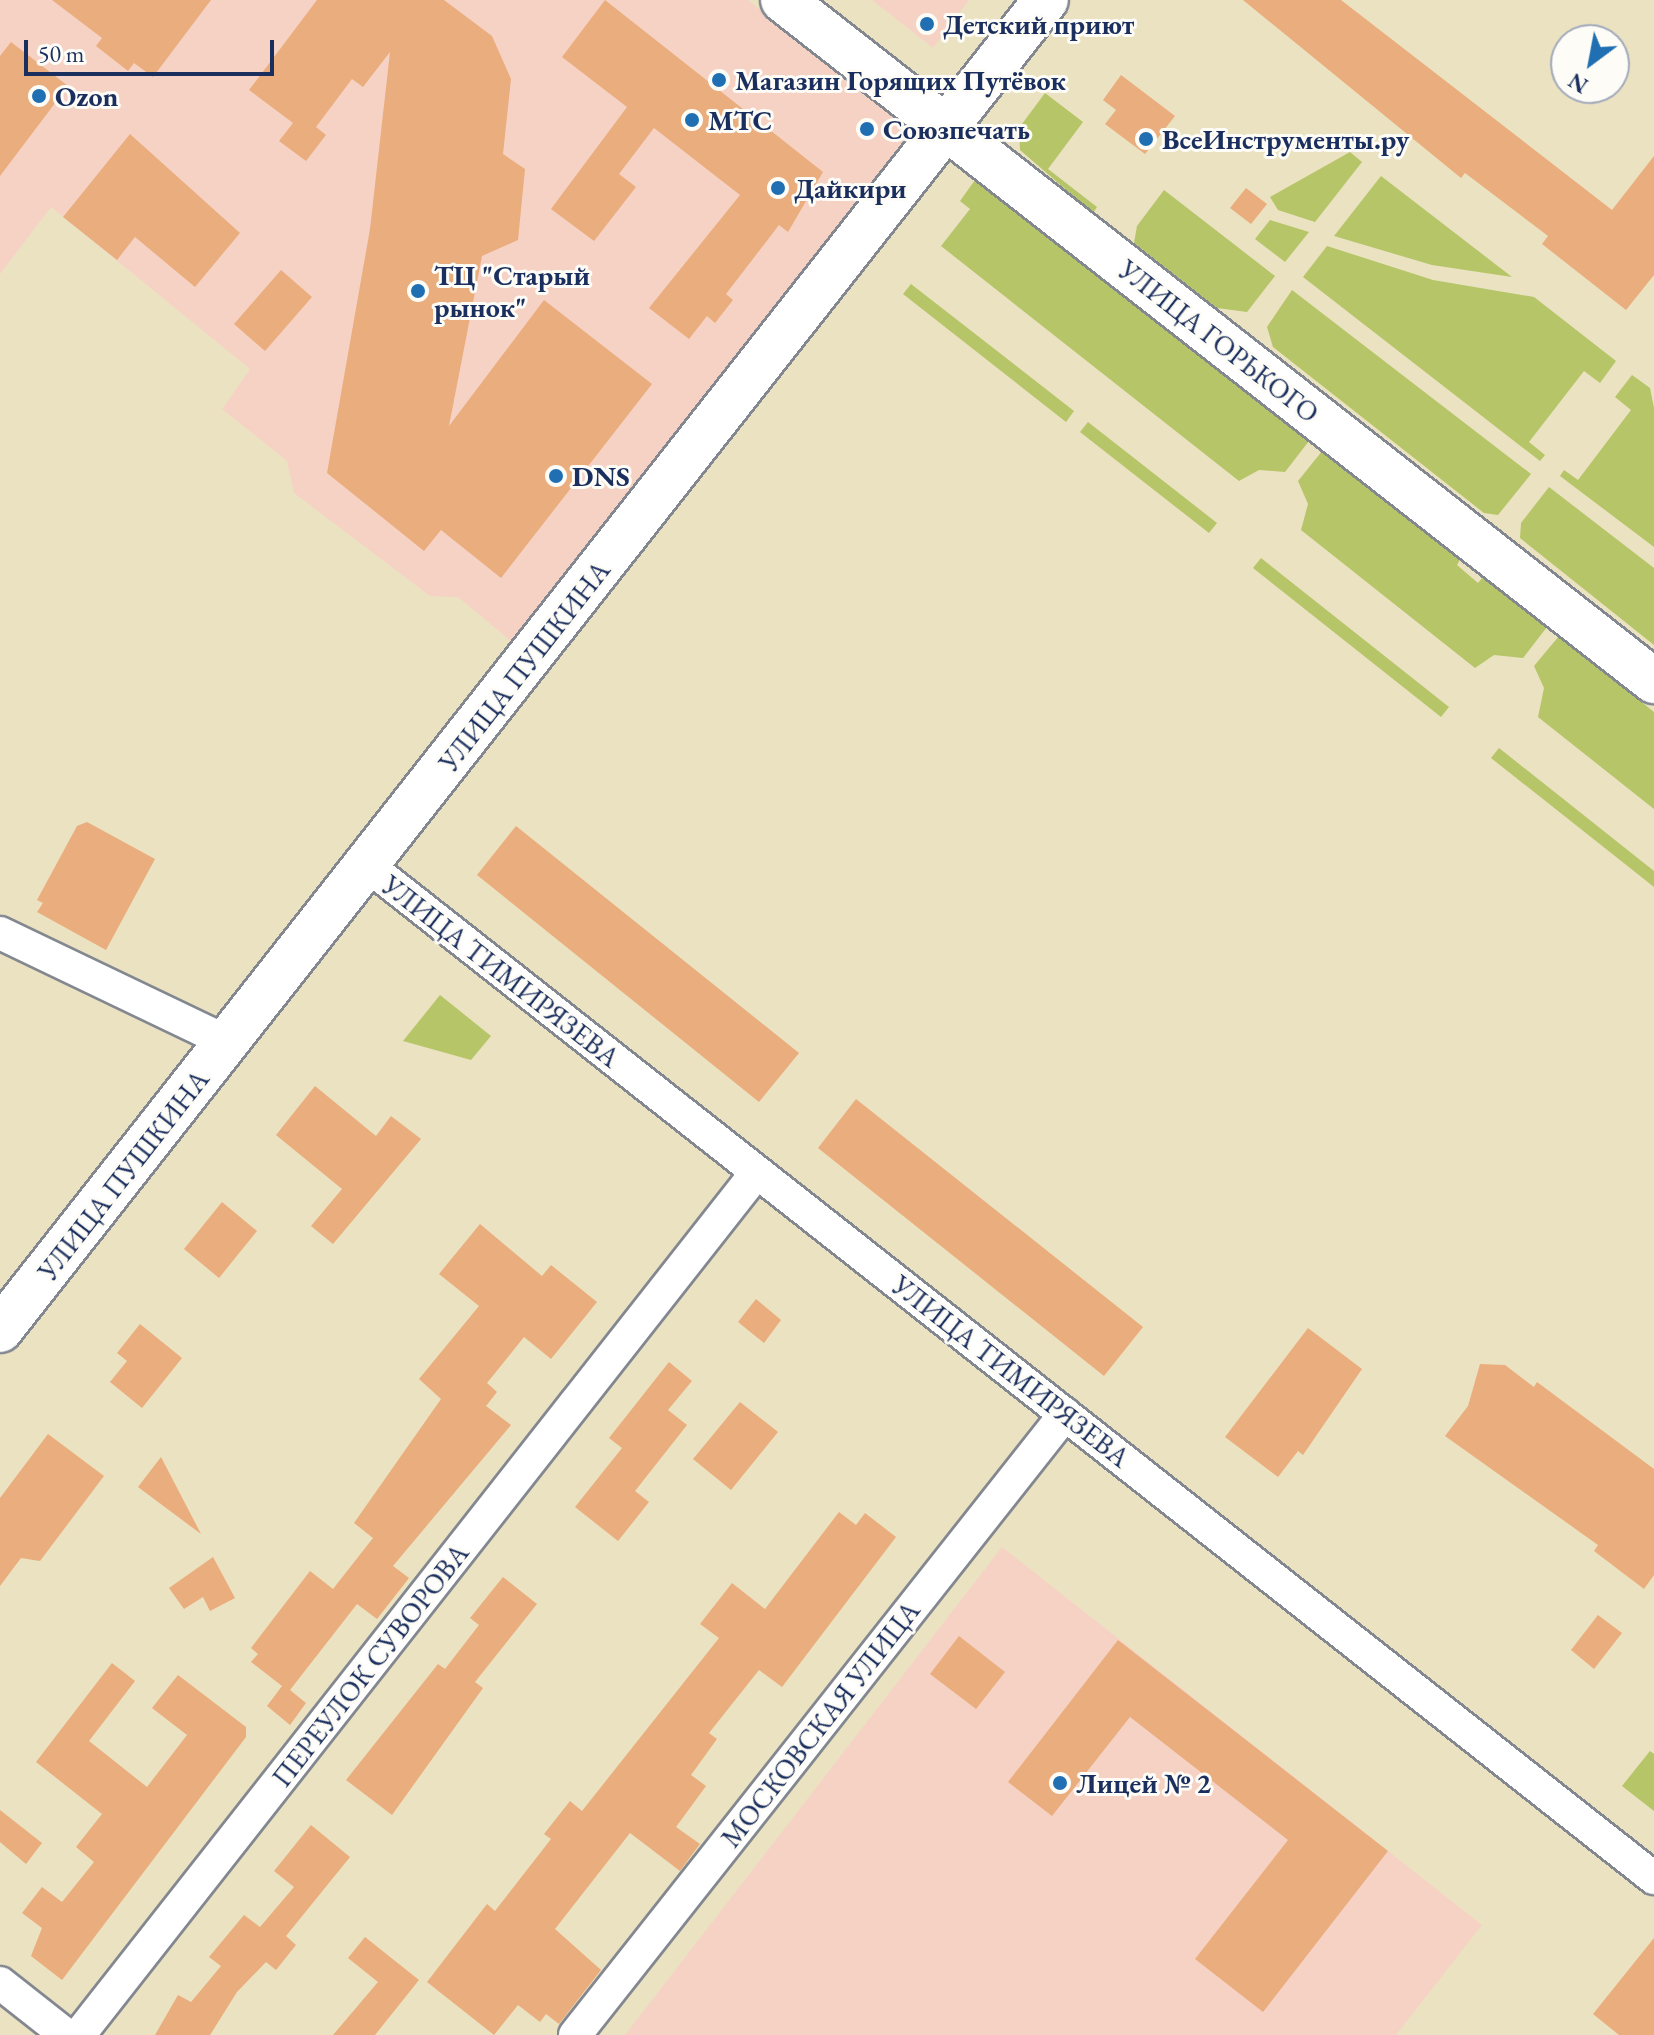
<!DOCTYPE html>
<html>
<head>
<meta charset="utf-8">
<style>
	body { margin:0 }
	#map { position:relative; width:1654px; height:2035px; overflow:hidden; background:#ebe2c1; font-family:"EB Garamond",serif }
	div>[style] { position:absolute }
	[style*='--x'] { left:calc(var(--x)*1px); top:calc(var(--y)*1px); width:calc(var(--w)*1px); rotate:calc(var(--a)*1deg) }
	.built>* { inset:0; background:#f6d2c5 }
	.green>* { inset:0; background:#b5c567 }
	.building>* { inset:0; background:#eaad7d }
	.roads { filter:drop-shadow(2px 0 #838890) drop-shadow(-2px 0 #838890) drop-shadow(0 2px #838890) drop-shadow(0 -2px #838890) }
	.street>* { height:32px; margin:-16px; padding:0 16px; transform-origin:16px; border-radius:16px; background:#fff }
	.secondary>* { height:44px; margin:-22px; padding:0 22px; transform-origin:22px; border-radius:22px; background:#fff }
	.dots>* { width:22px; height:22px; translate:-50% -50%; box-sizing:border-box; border:4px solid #fdfcf7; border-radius:50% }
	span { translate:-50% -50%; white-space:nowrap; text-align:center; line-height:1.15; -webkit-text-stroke:6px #fdfcf7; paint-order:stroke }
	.poi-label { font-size:28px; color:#1b2f5e; font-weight:700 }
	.left { translate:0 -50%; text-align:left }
	.street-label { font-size:28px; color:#1b2f5e }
	.north { position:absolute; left:1550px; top:24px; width:80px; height:80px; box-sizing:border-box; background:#fdfcf7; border:2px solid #a3aaba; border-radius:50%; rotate:212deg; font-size:22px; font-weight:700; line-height:32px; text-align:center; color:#1b2f5e }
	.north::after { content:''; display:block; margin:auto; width:28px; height:36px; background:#1f6fb2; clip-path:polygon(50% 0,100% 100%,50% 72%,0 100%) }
	.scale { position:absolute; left:24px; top:40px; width:250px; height:36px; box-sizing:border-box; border:4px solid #1b2f5e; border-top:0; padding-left:10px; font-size:24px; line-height:28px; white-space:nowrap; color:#1b2f5e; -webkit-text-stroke:6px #fdfcf7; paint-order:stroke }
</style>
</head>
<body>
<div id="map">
	<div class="built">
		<i style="clip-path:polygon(0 0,748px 0,893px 113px,903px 141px,518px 647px,458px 597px,430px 596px,294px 493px,287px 461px,222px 409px,250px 369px,51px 207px,0 274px)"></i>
		<i style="clip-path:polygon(872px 0,969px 0,933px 48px)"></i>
		<i style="clip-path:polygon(1002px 1547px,1482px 1925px,1396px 2035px,625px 2035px)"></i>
	</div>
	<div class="green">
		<i style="clip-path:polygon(1045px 93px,1083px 122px,1048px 169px,1097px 207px,1093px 213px,1020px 150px,1019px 128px)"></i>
		<i style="clip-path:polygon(1350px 152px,1362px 162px,1315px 222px,1278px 210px,1270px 197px)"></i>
		<i style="clip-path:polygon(1381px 176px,1512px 277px,1432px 265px,1334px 236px)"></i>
		<i style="clip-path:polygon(975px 180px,1309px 441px,1285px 472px,1259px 470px,1239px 481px,941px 246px,970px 209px,960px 201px)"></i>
		<i style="clip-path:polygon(1164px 190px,1275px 276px,1247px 312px,1217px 308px,1134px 243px,1137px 226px)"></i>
		<i style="clip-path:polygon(1270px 220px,1309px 232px,1285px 262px,1255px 239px)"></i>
		<i style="clip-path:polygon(1327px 246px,1433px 280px,1534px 297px,1616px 361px,1600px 383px,1584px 371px,1529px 442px,1545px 455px,1540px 461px,1303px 277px)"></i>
		<i style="clip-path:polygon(911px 284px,1074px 411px,1066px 422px,903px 294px)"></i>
		<i style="clip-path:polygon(1292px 290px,1531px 474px,1498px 515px,1484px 513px,1273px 347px,1267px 327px)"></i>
		<i style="clip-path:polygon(1632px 375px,1650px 388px,1654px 408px,1654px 547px,1560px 476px,1564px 470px,1578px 480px,1631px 410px,1615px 397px)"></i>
		<i style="clip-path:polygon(1088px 422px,1217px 523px,1209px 533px,1080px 432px)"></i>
		<i style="clip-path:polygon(1323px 450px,1461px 558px,1457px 565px,1478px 583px,1484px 576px,1547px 627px,1523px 658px,1494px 655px,1475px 668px,1301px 530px,1308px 504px,1298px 481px)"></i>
		<i style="clip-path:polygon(1549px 487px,1654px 568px,1654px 645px,1520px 538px,1521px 523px)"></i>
		<i style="clip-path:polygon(1261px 558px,1449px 707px,1441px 717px,1253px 568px)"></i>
		<i style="clip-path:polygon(1559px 636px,1654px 712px,1654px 809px,1538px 717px,1544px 688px,1534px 666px)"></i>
		<i style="clip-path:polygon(1499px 748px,1654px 871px,1654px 887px,1491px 758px)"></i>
		<i style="clip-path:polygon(440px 995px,491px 1036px,471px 1060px,403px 1041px)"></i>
		<i style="clip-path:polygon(1650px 1751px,1654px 1754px,1654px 1811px,1622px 1786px)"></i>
	</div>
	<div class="building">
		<i style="clip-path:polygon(52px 0,211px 0,153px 77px,134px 63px,128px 71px,96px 46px,102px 38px)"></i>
		<i style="clip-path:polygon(317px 0,444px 0,492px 36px,511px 79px,503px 154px,525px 169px,518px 240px,482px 256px,449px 426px,544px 300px,652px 384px,501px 578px,441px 530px,424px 551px,327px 473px,370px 229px,390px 52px,363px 87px,352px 79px,316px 127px,326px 135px,306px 161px,279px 141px,293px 123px,249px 90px)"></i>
		<i style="clip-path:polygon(605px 0,823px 172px,788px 232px,779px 225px,726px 294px,733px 300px,715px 323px,707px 316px,689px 339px,649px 308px,740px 195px,654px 128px,619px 174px,636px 187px,594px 241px,551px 209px,627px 107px,562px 57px)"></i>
		<i style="clip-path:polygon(1243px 0,1341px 0,1612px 210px,1654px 156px,1654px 275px,1626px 310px,1542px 244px,1548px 236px,1465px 173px,1461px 178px)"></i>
		<i style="clip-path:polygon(11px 42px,68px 86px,0 176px,0 56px)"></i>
		<i style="clip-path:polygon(1121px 75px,1175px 116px,1145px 154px,1105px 124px,1116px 110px,1103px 100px)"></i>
		<i style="clip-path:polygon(130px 134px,240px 233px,195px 287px,135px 237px,117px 260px,63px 217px)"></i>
		<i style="clip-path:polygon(1246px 188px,1267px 204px,1251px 224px,1230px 208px)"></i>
		<i style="clip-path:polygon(281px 270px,312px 297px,265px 351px,234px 324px)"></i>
		<i style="clip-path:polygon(87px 822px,155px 859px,106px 950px,37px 912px,43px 903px,37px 900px,77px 826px)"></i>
		<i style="clip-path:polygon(516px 826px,799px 1053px,759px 1102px,477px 875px)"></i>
		<i style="clip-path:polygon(315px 1086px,376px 1136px,391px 1116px,421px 1139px,333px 1244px,311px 1226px,342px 1189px,276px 1135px)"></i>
		<i style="clip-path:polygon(856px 1099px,1143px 1327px,1104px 1376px,818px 1148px)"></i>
		<i style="clip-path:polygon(222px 1202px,257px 1231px,219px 1278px,184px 1249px)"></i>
		<i style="clip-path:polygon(480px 1224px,542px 1276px,551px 1265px,597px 1302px,551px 1359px,524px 1337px,487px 1383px,497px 1392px,486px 1406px,511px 1425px,393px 1566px,409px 1578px,377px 1619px,357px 1604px,290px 1690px,306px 1703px,290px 1725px,267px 1706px,282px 1686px,251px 1662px,258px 1654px,251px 1648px,310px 1571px,333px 1589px,373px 1538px,354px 1523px,441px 1399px,419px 1379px,479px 1306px,439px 1274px)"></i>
		<i style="clip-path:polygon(756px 1299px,781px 1320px,764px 1343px,738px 1322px)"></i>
		<i style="clip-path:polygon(140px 1324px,182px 1358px,142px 1408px,110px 1382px,127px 1361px,117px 1353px)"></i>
		<i style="clip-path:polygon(1308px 1328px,1362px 1369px,1303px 1455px,1298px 1451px,1278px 1477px,1225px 1437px)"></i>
		<i style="clip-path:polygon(669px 1362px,692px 1381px,668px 1410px,687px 1425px,635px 1491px,649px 1502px,618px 1541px,575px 1507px,622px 1448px,609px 1438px)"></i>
		<i style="clip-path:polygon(1480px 1364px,1505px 1365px,1534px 1387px,1537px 1382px,1654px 1469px,1654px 1575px,1644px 1589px,1594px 1551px,1598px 1545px,1445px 1436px,1468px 1406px)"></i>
		<i style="clip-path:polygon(740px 1402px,778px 1432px,731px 1490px,693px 1459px)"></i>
		<i style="clip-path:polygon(48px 1434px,104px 1476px,40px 1561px,21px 1558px,0 1586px,0 1498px)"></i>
		<i style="clip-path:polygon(161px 1457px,201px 1534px,138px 1487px)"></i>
		<i style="clip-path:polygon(839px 1512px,856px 1525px,865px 1513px,896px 1537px,782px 1687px,759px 1670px,709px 1733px,717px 1739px,691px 1775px,706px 1786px,676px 1827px,700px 1844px,680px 1871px,630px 1833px,555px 1929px,601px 1970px,559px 2024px,546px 2014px,540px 2022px,518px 2005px,494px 2035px,427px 1982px,487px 1904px,495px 1911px,551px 1839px,544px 1834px,570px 1801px,582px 1811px,719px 1638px,700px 1624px,732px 1583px,765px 1609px)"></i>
		<i style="clip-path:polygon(213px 1557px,235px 1598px,210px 1611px,203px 1597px,184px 1609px,169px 1588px)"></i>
		<i style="clip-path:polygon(503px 1577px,537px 1604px,475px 1682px,483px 1688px,392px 1815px,346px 1780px,438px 1664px,445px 1669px,479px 1625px,470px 1618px)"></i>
		<i style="clip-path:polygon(1598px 1615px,1622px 1633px,1594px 1669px,1571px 1650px)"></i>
		<i style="clip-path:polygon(959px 1636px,1005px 1672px,976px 1709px,930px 1674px)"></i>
		<i style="clip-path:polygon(1118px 1640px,1388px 1851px,1263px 2012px,1195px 1959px,1288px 1840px,1130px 1717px,1052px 1816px,1008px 1782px)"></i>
		<i style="clip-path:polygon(112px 1663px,135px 1681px,89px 1741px,147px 1787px,187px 1735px,152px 1708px,178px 1675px,246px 1727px,246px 1737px,62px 1980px,31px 1956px,42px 1928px,22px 1913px,42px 1887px,62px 1902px,94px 1862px,76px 1847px,102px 1814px,36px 1762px)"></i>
		<i style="clip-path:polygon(0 1810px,42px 1843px,26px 1864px,0 1842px)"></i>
		<i style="clip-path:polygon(311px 1825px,350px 1857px,286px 1936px,296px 1945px,276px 1970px,266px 1962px,237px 1992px,210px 2035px,155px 2035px,178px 1995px,191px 2002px,221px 1966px,209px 1957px,244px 1915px,260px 1927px,294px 1887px,274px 1871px)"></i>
		<i style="clip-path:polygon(365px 1937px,419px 1980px,375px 2035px,333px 2035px,378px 1982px,348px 1958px)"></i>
		<i style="clip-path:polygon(1654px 1938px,1654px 2035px,1619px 2035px,1593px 2014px)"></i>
	</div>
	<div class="roads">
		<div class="street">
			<i style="--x:367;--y:865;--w:1638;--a:38.21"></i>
			<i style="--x:0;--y:933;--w:252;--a:25.6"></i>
			<i style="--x:0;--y:1983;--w:84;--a:38.2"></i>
			<i style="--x:79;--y:2035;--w:1097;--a:-51.85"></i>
			<i style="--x:575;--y:2035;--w:791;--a:-51.72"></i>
		</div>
		<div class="secondary">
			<i style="--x:783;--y:0;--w:1106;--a:38.02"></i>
			<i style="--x:0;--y:1330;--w:1692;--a:-51.82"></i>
		</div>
	</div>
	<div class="dots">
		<i style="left:927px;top:24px;background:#1f6fb2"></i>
		<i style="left:719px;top:80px;background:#1f6fb2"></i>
		<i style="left:39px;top:96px;background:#1f6fb2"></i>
		<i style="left:692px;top:120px;background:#1f6fb2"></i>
		<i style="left:867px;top:129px;background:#1f6fb2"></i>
		<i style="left:1146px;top:139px;background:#1f6fb2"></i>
		<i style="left:778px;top:188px;background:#1f6fb2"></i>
		<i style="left:418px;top:291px;background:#1f6fb2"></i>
		<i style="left:556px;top:476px;background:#1f6fb2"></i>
		<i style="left:1060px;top:1783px;background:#1f6fb2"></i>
	</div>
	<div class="poi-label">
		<span class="left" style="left:943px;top:24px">Детский приют</span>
		<span class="left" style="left:735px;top:80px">Магазин Горящих Путёвок</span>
		<span class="left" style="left:55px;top:96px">Ozon</span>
		<span class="left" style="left:708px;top:120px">МТС</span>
		<span class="left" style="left:883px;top:129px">Союзпечать</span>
		<span class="left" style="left:1162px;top:139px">ВсеИнструменты.ру</span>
		<span class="left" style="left:794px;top:188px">Дайкири</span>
		<span class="left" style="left:434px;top:291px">ТЦ "Старый<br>рынок"</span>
		<span class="left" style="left:572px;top:476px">DNS</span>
		<span class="left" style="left:1076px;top:1783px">Лицей № 2</span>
	</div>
	<div class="street-label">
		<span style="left:1219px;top:341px;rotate:38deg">УЛИЦА ГОРЬКОГО</span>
		<span style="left:524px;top:666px;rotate:-52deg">УЛИЦА ПУШКИНА</span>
		<span style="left:501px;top:971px;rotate:38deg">УЛИЦА ТИМИРЯЗЕВА</span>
		<span style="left:123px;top:1175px;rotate:-52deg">УЛИЦА ПУШКИНА</span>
		<span style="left:1011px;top:1371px;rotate:38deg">УЛИЦА ТИМИРЯЗЕВА</span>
		<span style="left:370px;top:1665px;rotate:-52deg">ПЕРЕУЛОК СУВОРОВА</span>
		<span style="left:820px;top:1724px;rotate:-52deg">МОСКОВСКАЯ УЛИЦА</span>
	</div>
	<div class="north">N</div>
	<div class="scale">50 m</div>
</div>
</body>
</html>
